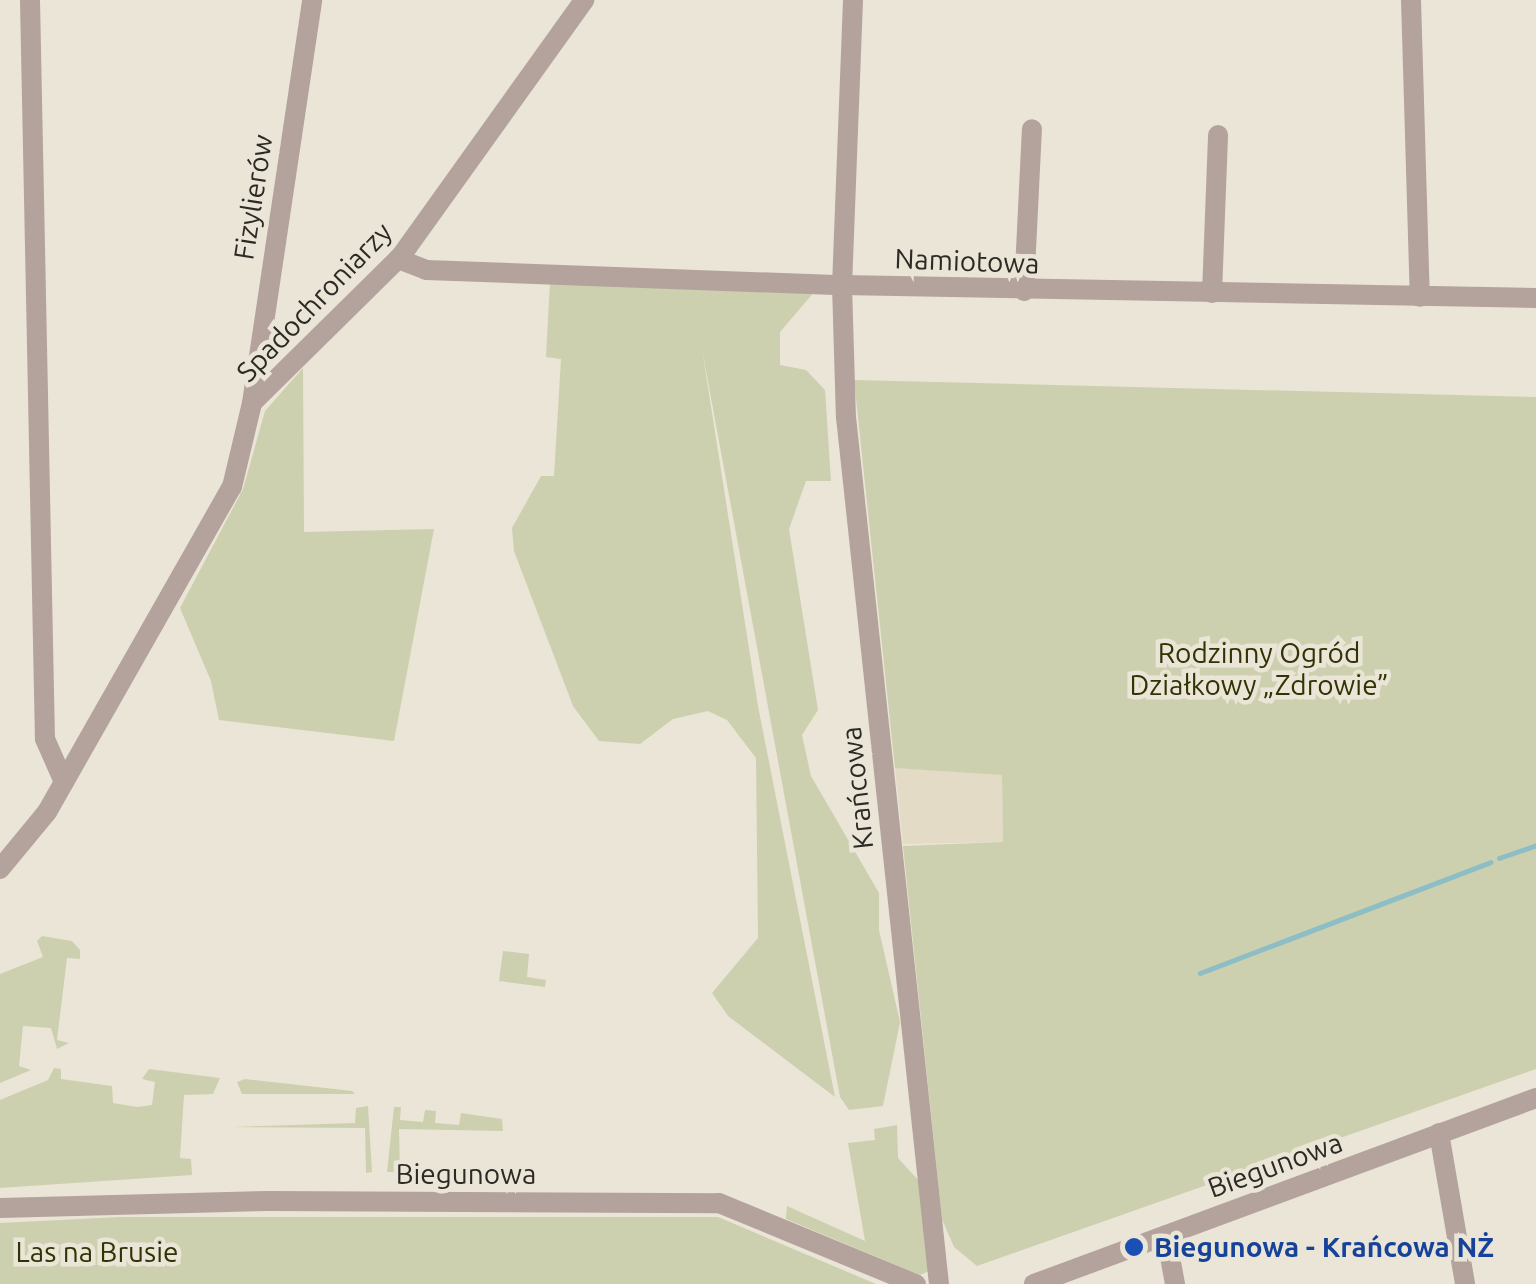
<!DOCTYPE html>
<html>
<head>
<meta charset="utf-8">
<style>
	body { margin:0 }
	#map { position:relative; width:1536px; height:1284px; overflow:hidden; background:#eae5d6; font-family:Ubuntu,sans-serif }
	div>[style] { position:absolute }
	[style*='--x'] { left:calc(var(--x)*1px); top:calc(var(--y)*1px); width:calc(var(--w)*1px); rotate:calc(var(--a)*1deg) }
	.built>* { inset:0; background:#e3dbc5 }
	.green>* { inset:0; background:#ccd0ae }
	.stream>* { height:5px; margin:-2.5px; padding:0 2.5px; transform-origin:2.5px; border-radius:2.5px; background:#8dbdc5 }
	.minor>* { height:20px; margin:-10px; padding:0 10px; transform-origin:10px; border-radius:10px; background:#b4a29c }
	.dots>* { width:28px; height:28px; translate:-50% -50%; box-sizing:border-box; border:5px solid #eae5d6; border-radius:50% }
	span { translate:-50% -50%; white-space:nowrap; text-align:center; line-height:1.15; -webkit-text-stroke:9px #eae5d6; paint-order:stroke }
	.street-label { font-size:28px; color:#2c2a25 }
	.park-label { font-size:28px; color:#303304 }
	.transit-label { font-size:28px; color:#164399; font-weight:700 }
	.left { translate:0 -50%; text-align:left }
</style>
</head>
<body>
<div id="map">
	<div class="built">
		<i style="clip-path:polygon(895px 768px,1002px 774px,1003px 842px,903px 844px)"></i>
	</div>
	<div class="green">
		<i style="clip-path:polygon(550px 282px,815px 291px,780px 332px,780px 365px,806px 370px,825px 390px,831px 481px,806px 481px,789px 529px,818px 710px,802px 735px,811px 776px,879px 893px,879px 930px,900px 1022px,883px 1106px,849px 1110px,840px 1097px,702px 349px,758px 706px,835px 1097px,728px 1016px,712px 993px,758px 938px,756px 758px,727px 720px,708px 711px,673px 719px,640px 744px,599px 741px,573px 706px,514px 551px,512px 528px,541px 476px,554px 476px,561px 359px,546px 357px)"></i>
		<i style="clip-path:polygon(303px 368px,304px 532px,434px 529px,394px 741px,219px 720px,211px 681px,180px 608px,243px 489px,265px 411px)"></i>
		<i style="clip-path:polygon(854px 380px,1536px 397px,1536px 1069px,977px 1266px,954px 1247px,942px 1219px,903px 846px,1003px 842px,1002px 775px,895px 768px)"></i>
		<i style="clip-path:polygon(42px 936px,72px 941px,80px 950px,80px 959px,67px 958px,57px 1040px,69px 1043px,57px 1049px,51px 1028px,23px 1026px,19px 1066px,31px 1070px,0 1083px,0 974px,43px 957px,37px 941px)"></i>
		<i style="clip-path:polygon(503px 951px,529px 954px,527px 977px,546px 980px,545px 987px,499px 981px)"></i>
		<i style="clip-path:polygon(54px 1068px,61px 1069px,61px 1079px,112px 1086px,113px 1103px,137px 1107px,152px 1105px,155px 1082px,142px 1079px,149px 1069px,220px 1078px,213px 1094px,184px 1095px,180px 1158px,191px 1159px,192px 1175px,0 1188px,0 1100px,48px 1080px)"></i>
		<i style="clip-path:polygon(245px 1079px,352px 1091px,355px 1094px,242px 1094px,237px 1082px)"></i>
		<i style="clip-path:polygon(368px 1106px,372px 1172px,366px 1173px,365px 1128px,232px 1127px,355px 1123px,356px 1108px)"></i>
		<i style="clip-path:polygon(394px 1107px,401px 1107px,400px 1120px,423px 1122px,425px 1110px,436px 1111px,435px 1123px,459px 1125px,461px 1113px,502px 1119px,503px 1131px,399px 1129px,400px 1172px,387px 1172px)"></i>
		<i style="clip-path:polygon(897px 1125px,898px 1158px,920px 1182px,929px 1271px,920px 1275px,786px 1219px,787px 1206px,865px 1241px,848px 1143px,875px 1140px,874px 1129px)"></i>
		<i style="clip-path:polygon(119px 1217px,718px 1217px,876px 1284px,0 1284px,0 1223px)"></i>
	</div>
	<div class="stream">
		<i style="--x:1499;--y:858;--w:39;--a:-19"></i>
		<i style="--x:1200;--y:973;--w:311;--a:-20.9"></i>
	</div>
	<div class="minor">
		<i style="--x:30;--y:0;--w:739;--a:88.84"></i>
		<i style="--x:45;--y:739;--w:47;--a:66.2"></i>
		<i style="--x:853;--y:0;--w:285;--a:92.2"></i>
		<i style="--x:842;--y:285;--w:132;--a:88.3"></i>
		<i style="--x:846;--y:417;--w:872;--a:83.88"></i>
		<i style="--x:1411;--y:0;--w:297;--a:88.3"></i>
		<i style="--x:398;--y:259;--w:30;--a:21"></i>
		<i style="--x:426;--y:270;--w:416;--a:2.1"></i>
		<i style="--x:842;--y:285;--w:694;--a:1.07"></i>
		<i style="--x:1024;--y:291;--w:162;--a:-87.2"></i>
		<i style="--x:1212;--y:293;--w:158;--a:-87.8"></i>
		<i style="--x:252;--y:403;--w:209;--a:-44.6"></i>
		<i style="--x:401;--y:256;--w:315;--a:-54.4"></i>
		<i style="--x:0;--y:869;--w:74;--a:-50.5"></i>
		<i style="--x:47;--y:812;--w:374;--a:-60.4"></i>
		<i style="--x:232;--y:487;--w:86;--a:-76.6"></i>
		<i style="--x:252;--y:403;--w:407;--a:-81.5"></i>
		<i style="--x:1439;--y:1133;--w:153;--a:80.2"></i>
		<i style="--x:0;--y:1208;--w:269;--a:-1.5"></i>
		<i style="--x:269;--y:1201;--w:450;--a:0.3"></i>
		<i style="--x:719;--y:1203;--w:213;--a:22.4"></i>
		<i style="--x:1166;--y:1235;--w:50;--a:79.6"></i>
		<i style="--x:1034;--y:1284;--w:535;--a:-20.33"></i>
	</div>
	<div class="dots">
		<i style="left:1134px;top:1247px;background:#1a4fb4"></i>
	</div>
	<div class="street-label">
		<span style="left:253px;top:197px;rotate:-81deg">Fizylierów</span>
		<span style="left:967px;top:261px;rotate:2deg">Namiotowa</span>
		<span style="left:314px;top:302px;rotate:-46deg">Spadochroniarzy</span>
		<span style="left:857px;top:788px;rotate:-96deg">Krańcowa</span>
		<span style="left:1275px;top:1165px;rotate:-20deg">Biegunowa</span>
		<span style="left:466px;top:1174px">Biegunowa</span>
	</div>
	<div class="park-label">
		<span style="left:1259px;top:669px">Rodzinny Ogród<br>Działkowy „Zdrowie”</span>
		<span style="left:97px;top:1252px">Las na Brusie</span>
	</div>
	<div class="transit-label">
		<span class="left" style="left:1154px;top:1247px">Biegunowa - Krańcowa NŻ</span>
	</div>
</div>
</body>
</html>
